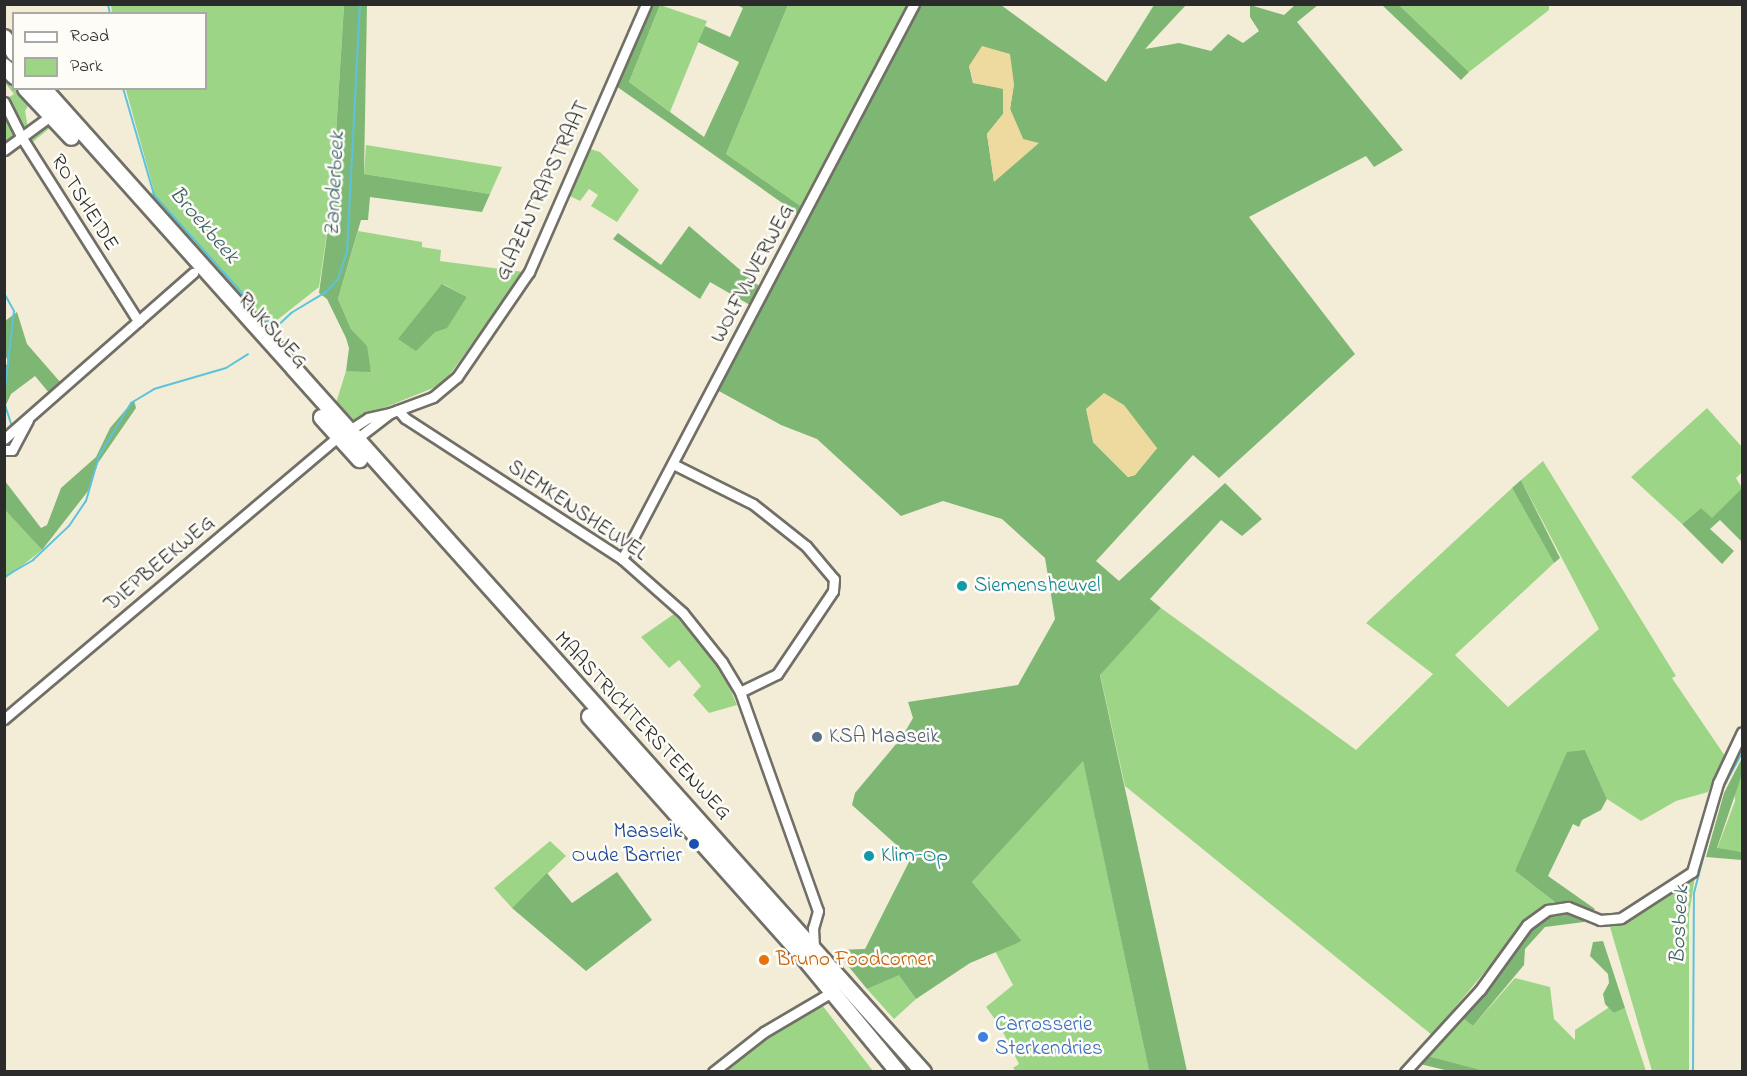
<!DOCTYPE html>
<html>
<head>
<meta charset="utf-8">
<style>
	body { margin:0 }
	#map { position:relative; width:1747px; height:1076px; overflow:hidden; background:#f3edd7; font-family:"Indie Flower",sans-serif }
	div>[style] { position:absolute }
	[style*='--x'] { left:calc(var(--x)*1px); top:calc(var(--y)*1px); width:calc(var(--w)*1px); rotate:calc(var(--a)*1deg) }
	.green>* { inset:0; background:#9dd587 }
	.forest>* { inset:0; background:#7eb674 }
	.sand>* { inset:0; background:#eeda9e }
	.stream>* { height:2px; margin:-1px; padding:0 1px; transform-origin:1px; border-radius:1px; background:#5dc2db }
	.roads { filter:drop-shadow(2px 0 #716f67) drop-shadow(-2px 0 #716f67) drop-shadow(0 2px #716f67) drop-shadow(0 -2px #716f67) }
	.street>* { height:9px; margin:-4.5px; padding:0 4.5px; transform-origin:4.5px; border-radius:4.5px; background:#fff }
	.primary>* { height:15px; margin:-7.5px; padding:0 7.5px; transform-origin:7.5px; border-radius:7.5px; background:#fff }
	.dots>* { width:16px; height:16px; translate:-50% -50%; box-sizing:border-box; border:3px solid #fdfcf7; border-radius:50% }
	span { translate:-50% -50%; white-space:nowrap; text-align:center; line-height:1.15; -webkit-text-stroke:5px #fdfcf7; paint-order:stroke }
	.street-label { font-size:21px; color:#2b2b2b }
	.culture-label { font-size:21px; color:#0d838f }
	.left { translate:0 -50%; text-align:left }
	.service-label { font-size:21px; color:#4e5e75 }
	.transit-label { font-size:21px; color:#164399 }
	.right { translate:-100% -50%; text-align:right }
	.food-label { font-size:21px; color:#c56008 }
	.shop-label { font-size:21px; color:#366cbe }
	.water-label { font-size:22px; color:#3c6069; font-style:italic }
	.frame { position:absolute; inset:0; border:6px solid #2b2b2b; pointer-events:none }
	.legend { position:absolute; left:12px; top:12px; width:195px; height:78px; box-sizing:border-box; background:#fdfcf7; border:2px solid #a9a8a5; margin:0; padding:8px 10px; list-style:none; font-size:18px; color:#2b2b2b }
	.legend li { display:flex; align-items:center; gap:12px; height:30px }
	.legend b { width:30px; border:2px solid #a9a8a5 }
</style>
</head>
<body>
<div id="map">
	<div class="green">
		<i style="clip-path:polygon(1549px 4px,1549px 10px,1469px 72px,1399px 5px)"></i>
		<i style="clip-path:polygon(111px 5px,344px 5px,332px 198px,319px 287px,267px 328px,149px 195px,154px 191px,126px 90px,206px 88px,206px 14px,112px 13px)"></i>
		<i style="clip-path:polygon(660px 5px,707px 21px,670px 112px,629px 82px)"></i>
		<i style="clip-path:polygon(788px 5px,907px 5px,802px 207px,726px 154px)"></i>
		<i style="clip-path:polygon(4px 76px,29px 104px,25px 111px,28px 128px,23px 132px,6px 99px,14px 94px,5px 83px)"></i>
		<i style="clip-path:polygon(4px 113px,16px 136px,5px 148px)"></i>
		<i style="clip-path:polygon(49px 125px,51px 127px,29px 145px,29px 138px)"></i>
		<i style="clip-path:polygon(366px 145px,502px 167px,490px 194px,364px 174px)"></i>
		<i style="clip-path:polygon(590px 149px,600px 152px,639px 190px,617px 222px,591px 206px,598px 195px,589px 189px,580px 201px,568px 195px)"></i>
		<i style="clip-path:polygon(evenodd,358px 231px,422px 242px,422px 247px,441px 250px,440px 261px,524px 272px,443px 384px,354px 420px,336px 403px,346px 371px,371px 371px,361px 340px,351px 329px,338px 299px,358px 231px,443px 284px,467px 297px,447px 327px,435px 331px,443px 284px)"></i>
		<i style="clip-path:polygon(1707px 408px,1742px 447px,1742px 472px,1736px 478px,1742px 488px,1712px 519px,1701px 508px,1682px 524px,1631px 477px)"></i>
		<i style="clip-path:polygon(1543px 461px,1676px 676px,1672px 678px,1725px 756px,1708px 792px,1676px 801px,1641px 821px,1607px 799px,1585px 750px,1515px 871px,1556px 903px,1534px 913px,1432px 1035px,1125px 786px,1100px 674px,1161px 608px,1356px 750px,1433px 674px,1366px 623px,1512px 488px,1554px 563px,1455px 655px,1508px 707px,1599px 629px,1521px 480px)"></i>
		<i style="clip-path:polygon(5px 510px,42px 550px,5px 579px)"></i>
		<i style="clip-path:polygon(674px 614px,721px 668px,737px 705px,709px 713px,693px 695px,701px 686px,679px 660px,669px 668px,641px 637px)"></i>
		<i style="clip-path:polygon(1083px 760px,1149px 1071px,1016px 1071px,1013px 1068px,1019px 1064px,1000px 1026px,986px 1007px,1013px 985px,995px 951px,1022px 941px,972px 882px)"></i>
		<i style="clip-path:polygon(1742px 774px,1742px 852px,1717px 849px,1735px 801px,1734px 789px)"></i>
		<i style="clip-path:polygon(550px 841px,566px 856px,512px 908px,494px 888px)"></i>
		<i style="clip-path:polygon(1696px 870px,1689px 915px,1689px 1071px,1652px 1071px,1610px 927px,1679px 887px)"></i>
		<i style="clip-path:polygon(899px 974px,916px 999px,894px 1019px,867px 989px)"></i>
		<i style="clip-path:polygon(1515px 978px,1550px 987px,1554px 1019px,1575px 1040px,1575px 1030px,1611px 1006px,1614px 1013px,1625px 1008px,1646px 1071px,1485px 1071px,1428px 1056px,1461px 1017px,1473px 1026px)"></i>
		<i style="clip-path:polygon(822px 1005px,873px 1071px,716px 1072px,782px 1025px)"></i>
	</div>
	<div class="forest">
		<i style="clip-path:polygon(344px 5px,367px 5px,364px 174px,490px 194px,482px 212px,370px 197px,368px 220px,361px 220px,338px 299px,351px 329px,367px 346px,371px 372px,346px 371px,349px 348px,346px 338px,327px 299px,319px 293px,332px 198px)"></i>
		<i style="clip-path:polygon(650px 5px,660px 5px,629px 82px,704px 137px,739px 62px,698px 42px,705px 26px,730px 37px,743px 8px,737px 5px,788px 5px,726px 154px,802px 207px,798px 214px,616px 86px)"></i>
		<i style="clip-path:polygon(evenodd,917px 5px,1001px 5px,1106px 82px,1154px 5px,1186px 5px,1145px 49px,1179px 43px,1211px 51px,1228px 34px,1243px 43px,1259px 31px,1250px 17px,1250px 5px,1284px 15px,1295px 5px,1318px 5px,1297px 22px,1403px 150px,1374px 167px,1366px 156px,1249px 217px,1355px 354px,1219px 478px,1193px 455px,1096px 561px,1119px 581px,1225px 483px,1262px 519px,1242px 536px,1221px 520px,1150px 599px,1161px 608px,1100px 675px,1187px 1071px,1149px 1071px,1083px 761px,972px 882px,1022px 941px,970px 963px,916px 999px,899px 975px,867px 989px,835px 950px,865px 949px,911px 858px,852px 805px,855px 793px,902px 737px,913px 718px,908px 702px,1018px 685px,1055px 619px,1045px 558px,1002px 519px,943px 501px,901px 516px,817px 439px,781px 425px,717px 390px,917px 5px,969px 66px,1014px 84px,1010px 109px,1023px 139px,994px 181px,987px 134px,1003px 114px,1003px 88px,973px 83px,969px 66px,917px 5px,1093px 442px,1157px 448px,1135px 475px,1128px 477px,1093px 442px)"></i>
		<i style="clip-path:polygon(1382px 5px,1399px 5px,1469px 72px,1461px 80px)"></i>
		<i style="clip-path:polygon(689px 226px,759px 286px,750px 305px,710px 282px,700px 299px,613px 239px,618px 233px,661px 265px)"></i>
		<i style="clip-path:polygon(442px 284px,467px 297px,447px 328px,435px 332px,416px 351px,398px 339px)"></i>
		<i style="clip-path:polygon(17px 312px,27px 344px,61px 383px,50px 394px,35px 376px,11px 394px,5px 407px,5px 366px,9px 363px,5px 355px,5px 321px)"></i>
		<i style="clip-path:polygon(134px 400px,136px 408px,98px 463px,88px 491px,42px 550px,5px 510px,5px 481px,41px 528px,47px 525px,61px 488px,96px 457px,110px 428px)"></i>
		<i style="clip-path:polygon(1521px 480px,1560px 558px,1554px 563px,1512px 488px)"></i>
		<i style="clip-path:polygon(1742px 488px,1742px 542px,1720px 520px,1710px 529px,1734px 551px,1722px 564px,1682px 524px,1701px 508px,1712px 518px)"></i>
		<i style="clip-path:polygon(1585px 750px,1607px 799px,1601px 810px,1582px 820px,1579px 827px,1573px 824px,1548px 876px,1595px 909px,1591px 913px,1570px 903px,1556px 903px,1515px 871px,1567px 752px)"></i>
		<i style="clip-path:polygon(1742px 758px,1742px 774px,1717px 848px,1742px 852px,1742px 860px,1706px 857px,1724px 793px)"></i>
		<i style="clip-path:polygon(617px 872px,652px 920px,586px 971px,512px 908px,547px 873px,572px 903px)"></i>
		<i style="clip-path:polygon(1565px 911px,1586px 918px,1584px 922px,1545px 927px,1525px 949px,1524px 965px,1473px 1026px,1461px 1017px,1533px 925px,1551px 913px)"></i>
		<i style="clip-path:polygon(1603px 941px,1625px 1008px,1614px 1013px,1605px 1004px,1603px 994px,1609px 983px,1608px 974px,1590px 956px,1593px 942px)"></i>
		<i style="clip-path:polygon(1428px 1056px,1485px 1071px,1449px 1071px,1420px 1064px)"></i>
	</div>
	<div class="sand">
		<i style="clip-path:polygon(982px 46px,1010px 54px,1014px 84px,1010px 109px,1023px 139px,1039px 143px,994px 182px,987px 134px,1003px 114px,1003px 89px,974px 83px,969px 66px)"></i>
		<i style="clip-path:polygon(1104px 393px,1124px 405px,1157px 448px,1135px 475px,1128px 477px,1093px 442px,1086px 409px)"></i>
	</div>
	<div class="stream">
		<i style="--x:108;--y:4;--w:10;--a:79"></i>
		<i style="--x:123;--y:88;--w:111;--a:73.8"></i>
		<i style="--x:154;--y:195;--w:149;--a:48"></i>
		<i style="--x:4;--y:293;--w:21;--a:61"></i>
		<i style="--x:14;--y:311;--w:86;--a:96.7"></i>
		<i style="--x:260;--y:313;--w:21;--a:47"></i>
		<i style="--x:273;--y:330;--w:25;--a:-43"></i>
		<i style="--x:291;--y:313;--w:41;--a:-31"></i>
		<i style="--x:326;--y:292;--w:18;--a:-47"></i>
		<i style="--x:338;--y:279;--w:28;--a:-72"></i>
		<i style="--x:347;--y:252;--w:248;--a:-87"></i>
		<i style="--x:4;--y:402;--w:25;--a:72"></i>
		<i style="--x:4;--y:577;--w:34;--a:-30"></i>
		<i style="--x:33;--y:560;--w:50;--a:-43.4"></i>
		<i style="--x:69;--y:526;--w:30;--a:-56"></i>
		<i style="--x:86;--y:501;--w:47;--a:-73.9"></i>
		<i style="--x:99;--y:456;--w:62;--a:-58.9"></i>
		<i style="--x:131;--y:403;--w:27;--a:-31"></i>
		<i style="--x:154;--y:389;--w:75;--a:-16.3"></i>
		<i style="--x:226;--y:368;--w:26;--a:-32"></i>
		<i style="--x:1693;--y:1072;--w:179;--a:-89.7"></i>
		<i style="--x:1694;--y:893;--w:103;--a:-75.4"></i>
		<i style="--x:1720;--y:793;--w:46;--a:-61.2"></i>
	</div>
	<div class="roads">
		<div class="street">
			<i style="--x:4;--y:102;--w:40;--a:63.4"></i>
			<i style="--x:22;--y:138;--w:217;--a:57.6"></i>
			<i style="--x:4;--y:150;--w:56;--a:-36.3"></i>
			<i style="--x:398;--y:410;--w:11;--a:49"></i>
			<i style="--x:405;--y:418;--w:259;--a:33"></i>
			<i style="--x:622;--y:559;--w:81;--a:41.5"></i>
			<i style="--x:683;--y:613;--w:63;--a:51.5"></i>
			<i style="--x:722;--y:662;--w:35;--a:59"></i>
			<i style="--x:740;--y:692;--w:232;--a:70.4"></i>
			<i style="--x:818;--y:911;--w:18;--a:106"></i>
			<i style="--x:813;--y:928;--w:19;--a:87"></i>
			<i style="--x:348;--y:431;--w:24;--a:-33"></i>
			<i style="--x:368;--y:418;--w:23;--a:-13"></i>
			<i style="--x:4;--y:439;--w:252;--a:-41.3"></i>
			<i style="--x:355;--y:440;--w:44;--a:-37.6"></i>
			<i style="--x:390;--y:413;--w:46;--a:-20.4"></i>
			<i style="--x:433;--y:397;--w:31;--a:-40"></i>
			<i style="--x:457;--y:377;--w:127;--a:-55.6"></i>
			<i style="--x:529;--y:272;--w:292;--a:-66.4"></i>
			<i style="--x:4;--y:450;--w:8;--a:0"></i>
			<i style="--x:12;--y:450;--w:34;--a:-62"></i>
			<i style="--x:673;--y:464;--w:89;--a:26.6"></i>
			<i style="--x:753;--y:504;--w:68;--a:38.4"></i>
			<i style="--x:806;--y:546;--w:43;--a:49.7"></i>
			<i style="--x:834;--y:579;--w:12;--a:95"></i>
			<i style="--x:833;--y:591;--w:100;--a:124"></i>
			<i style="--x:777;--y:674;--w:41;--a:154.1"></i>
			<i style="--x:622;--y:559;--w:627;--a:-62.25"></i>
			<i style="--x:4;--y:719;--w:437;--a:-40.2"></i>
			<i style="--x:713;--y:1072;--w:65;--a:-38.1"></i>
			<i style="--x:764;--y:1032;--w:79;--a:-30.5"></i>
			<i style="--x:1405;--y:1072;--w:111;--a:-47.6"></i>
			<i style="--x:1480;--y:990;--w:80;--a:-54.1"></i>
			<i style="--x:1527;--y:925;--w:26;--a:-36"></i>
			<i style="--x:1548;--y:910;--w:20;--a:-9"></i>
			<i style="--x:1568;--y:907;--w:35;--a:22"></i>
			<i style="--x:1600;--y:920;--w:21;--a:-5"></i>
			<i style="--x:1621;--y:918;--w:85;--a:-32.9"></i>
			<i style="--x:1692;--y:872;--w:93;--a:-73.7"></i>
			<i style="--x:1718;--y:783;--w:56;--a:-64.8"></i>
		</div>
		<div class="primary">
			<i style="--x:4;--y:37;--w:19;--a:58"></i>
			<i style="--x:4;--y:66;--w:14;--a:45"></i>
			<i style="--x:25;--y:88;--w:67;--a:46.8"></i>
			<i style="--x:43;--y:88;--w:1320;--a:48.19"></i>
			<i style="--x:321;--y:417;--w:57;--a:47.9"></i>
			<i style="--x:589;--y:716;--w:310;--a:48.3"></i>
			<i style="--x:795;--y:947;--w:162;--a:50.5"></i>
		</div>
	</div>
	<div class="dots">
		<i style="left:962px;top:586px;background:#0f9aa8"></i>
		<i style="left:817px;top:737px;background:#5c6f8a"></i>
		<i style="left:694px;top:844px;background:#1a4fb4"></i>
		<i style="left:869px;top:856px;background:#0f9aa8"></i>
		<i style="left:764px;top:960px;background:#e8710a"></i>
		<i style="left:983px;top:1037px;background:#3f7fe0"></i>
	</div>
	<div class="street-label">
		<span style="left:543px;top:191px;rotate:-65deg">GLAZENTRAPSTRAAT</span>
		<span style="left:84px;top:203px;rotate:58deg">ROTSHEIDE</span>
		<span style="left:753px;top:274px;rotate:-62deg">WOLFVIJVERWEG</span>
		<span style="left:272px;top:331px;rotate:48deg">RIJKSWEG</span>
		<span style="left:577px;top:511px;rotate:34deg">SIEMKENSHEUVEL</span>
		<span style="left:160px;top:564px;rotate:-40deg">DIEPBEEKWEG</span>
		<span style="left:642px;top:726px;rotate:47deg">MAASTRICHTERSTEENWEG</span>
	</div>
	<div class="culture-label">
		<span class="left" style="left:974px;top:586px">Siemensheuvel</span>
		<span class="left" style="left:881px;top:856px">Klim-Op</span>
	</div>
	<div class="service-label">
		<span class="left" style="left:829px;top:737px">KSA Maaseik</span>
	</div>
	<div class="transit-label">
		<span class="right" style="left:682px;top:844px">Maaseik<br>Oude Barrier</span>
	</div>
	<div class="food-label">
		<span class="left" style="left:776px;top:960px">Bruno Foodcorner</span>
	</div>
	<div class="shop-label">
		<span class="left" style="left:995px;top:1037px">Carrosserie<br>Sterkendries</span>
	</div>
	<div class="water-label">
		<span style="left:336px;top:184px;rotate:-87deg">Zanderbeek</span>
		<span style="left:203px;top:226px;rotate:49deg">Broekbeek</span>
		<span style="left:1681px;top:925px;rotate:-87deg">Bosbeek</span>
	</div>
	<div class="frame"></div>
	<ul class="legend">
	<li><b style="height:8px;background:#fff"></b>Road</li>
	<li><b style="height:16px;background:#9dd587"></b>Park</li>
	</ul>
</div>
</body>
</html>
